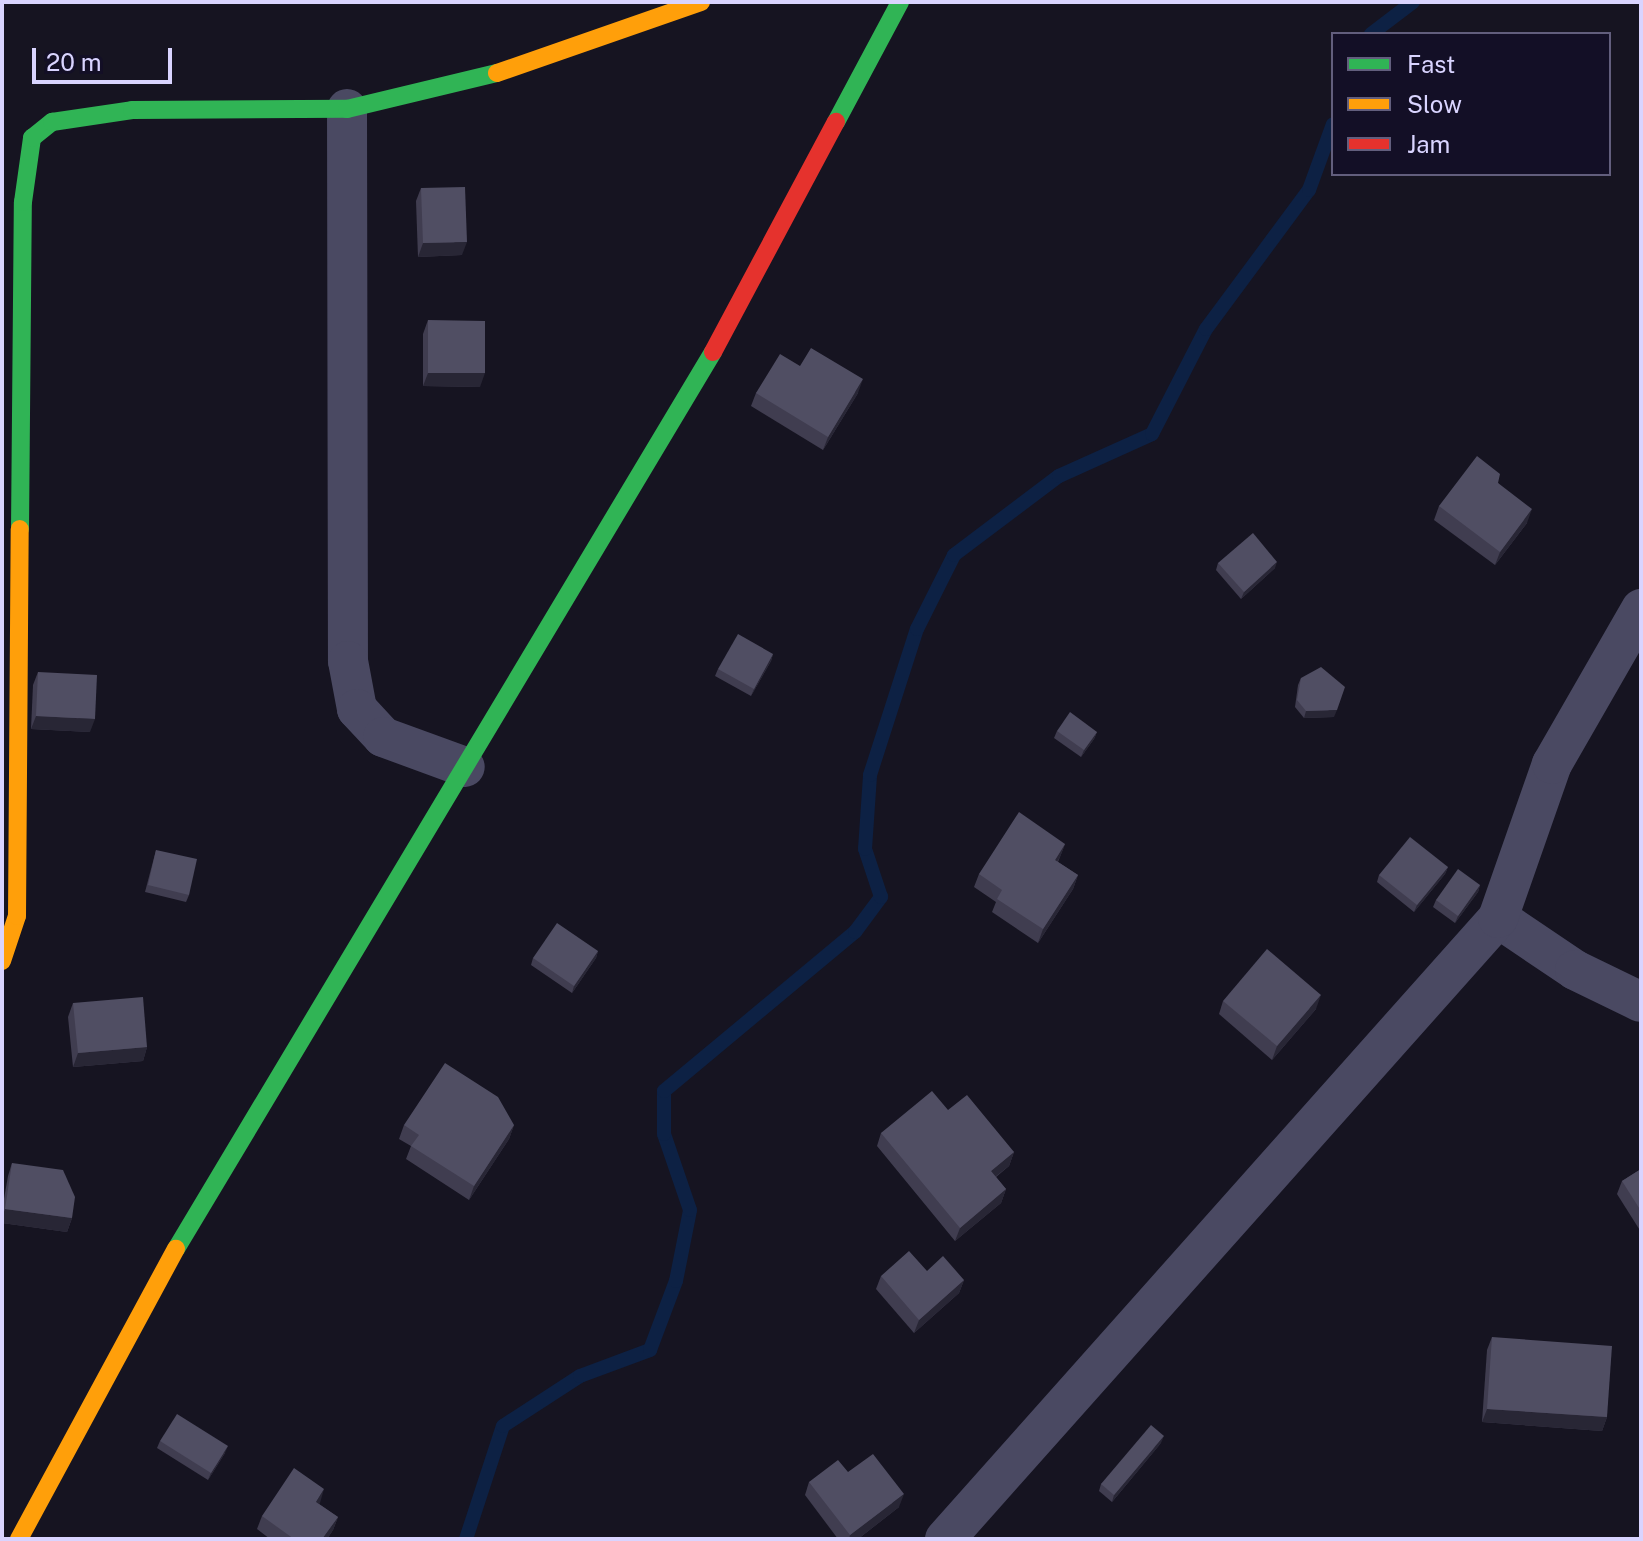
<!DOCTYPE html>
<html>
<head>
<meta charset="utf-8">
<style>
	body { margin:0 }
	#map { position:relative; width:1643px; height:1541px; overflow:hidden; background:#161421; font-family:"Public Sans",sans-serif }
	div>[style] { position:absolute }
	[style*='--x'] { left:calc(var(--x)*1px); top:calc(var(--y)*1px); width:calc(var(--w)*1px); rotate:calc(var(--a)*1deg) }
	.stream>* { height:14px; margin:-7px; padding:0 7px; transform-origin:7px; border-radius:7px; background:#0d2144 }
	.street>* { height:40px; margin:-20px; padding:0 20px; transform-origin:20px; border-radius:20px; background:#4a4962 }
	.fast>* { height:18px; margin:-9px; padding:0 9px; transform-origin:9px; border-radius:9px; background:#30b455 }
	.slow>* { height:18px; margin:-9px; padding:0 9px; transform-origin:9px; border-radius:9px; background:#ff9f0a }
	.jam>* { height:18px; margin:-9px; padding:0 9px; transform-origin:9px; border-radius:9px; background:#e5322d }
	.wall>* { inset:0; background:#403d50 }
	.shaded-wall>* { inset:0; background:#282635 }
	.building>* { inset:0; background:#504e63 }
	span { translate:-50% -50%; white-space:nowrap; text-align:center; line-height:1.15; -webkit-text-stroke:8px #130f26; paint-order:stroke }
	.frame { position:absolute; inset:0; border:4px solid #d9d4ff; pointer-events:none }
	.legend { position:absolute; left:1331px; top:32px; width:280px; height:144px; box-sizing:border-box; background:#130f26; border:2px solid #625e7d; margin:0; padding:10px 14px; list-style:none; font-size:24px; color:#d9d4ff }
	.legend li { display:flex; align-items:center; gap:16px; height:40px }
	.legend b { width:40px; border:2px solid #625e7d }
	.scale { position:absolute; left:32px; top:48px; width:140px; height:36px; box-sizing:border-box; border:4px solid #d9d4ff; border-top:0; padding-left:10px; font-size:24px; line-height:28px; white-space:nowrap; color:#d9d4ff; -webkit-text-stroke:6px #130f26; paint-order:stroke }
</style>
</head>
<body>
<div id="map">
	<div class="stream">
		<i style="--x:1371;--y:34;--w:53;--a:-37.3"></i>
		<i style="--x:466;--y:1539;--w:119;--a:-71.9"></i>
		<i style="--x:503;--y:1426;--w:92;--a:-33"></i>
		<i style="--x:580;--y:1376;--w:75;--a:-20.4"></i>
		<i style="--x:650;--y:1350;--w:74;--a:-69.4"></i>
		<i style="--x:676;--y:1281;--w:72;--a:-78.8"></i>
		<i style="--x:690;--y:1210;--w:80;--a:-108.9"></i>
		<i style="--x:664;--y:1134;--w:43;--a:-90"></i>
		<i style="--x:664;--y:1091;--w:249;--a:-39.8"></i>
		<i style="--x:855;--y:932;--w:44;--a:-53.4"></i>
		<i style="--x:881;--y:897;--w:51;--a:-108.4"></i>
		<i style="--x:865;--y:849;--w:74;--a:-86.1"></i>
		<i style="--x:870;--y:775;--w:153;--a:-72.2"></i>
		<i style="--x:917;--y:629;--w:83;--a:-63.4"></i>
		<i style="--x:954;--y:555;--w:131;--a:-37"></i>
		<i style="--x:1059;--y:476;--w:102;--a:-24.3"></i>
		<i style="--x:1152;--y:434;--w:118;--a:-62.8"></i>
		<i style="--x:1206;--y:329;--w:173;--a:-53.5"></i>
		<i style="--x:1309;--y:190;--w:70;--a:-70"></i>
	</div>
	<div class="street">
		<i style="--x:347;--y:109;--w:552;--a:89.9"></i>
		<i style="--x:348;--y:661;--w:49;--a:79.4"></i>
		<i style="--x:357;--y:709;--w:38;--a:47"></i>
		<i style="--x:383;--y:737;--w:87;--a:20.1"></i>
		<i style="--x:1498;--y:918;--w:93;--a:34"></i>
		<i style="--x:1575;--y:970;--w:73;--a:25.9"></i>
		<i style="--x:945;--y:1539;--w:832;--a:-48.31"></i>
		<i style="--x:1498;--y:918;--w:163;--a:-70.7"></i>
		<i style="--x:1552;--y:764;--w:179;--a:-60.1"></i>
	</div>
	<div class="fast">
		<i style="--x:836;--y:122;--w:136;--a:-61.9"></i>
		<i style="--x:20;--y:529;--w:327;--a:-89.5"></i>
		<i style="--x:23;--y:202;--w:65;--a:-82"></i>
		<i style="--x:32;--y:138;--w:26;--a:-39"></i>
		<i style="--x:52;--y:122;--w:81;--a:-8.5"></i>
		<i style="--x:132;--y:110;--w:215;--a:-0.3"></i>
		<i style="--x:347;--y:109;--w:154;--a:-13.5"></i>
		<i style="--x:176;--y:1249;--w:1045;--a:-59.09"></i>
	</div>
	<div class="slow">
		<i style="--x:497;--y:73;--w:216;--a:-19.2"></i>
		<i style="--x:2;--y:961;--w:47;--a:-71.6"></i>
		<i style="--x:17;--y:916;--w:387;--a:-89.6"></i>
		<i style="--x:19;--y:1539;--w:330;--a:-61.6"></i>
	</div>
	<div class="jam">
		<i style="--x:713;--y:352;--w:261;--a:-61.9"></i>
	</div>
	<div class="wall">
		<i style="clip-path:polygon(421px 188px,462px 255px,418px 257px,416px 201px)"></i>
		<i style="clip-path:polygon(428px 320px,480px 387px,423px 386px,423px 334px)"></i>
		<i style="clip-path:polygon(800px 366px,858px 393px,823px 450px,751px 406px,756px 393px)"></i>
		<i style="clip-path:polygon(1498px 483px,1527px 523px,1495px 565px,1434px 520px,1439px 506px)"></i>
		<i style="clip-path:polygon(1218px 563px,1275px 568px,1241px 599px,1216px 570px)"></i>
		<i style="clip-path:polygon(773px 654px,771px 661px,751px 696px,715px 676px,718px 669px)"></i>
		<i style="clip-path:polygon(38px 672px,90px 732px,31px 729px,33px 685px)"></i>
		<i style="clip-path:polygon(1301px 678px,1334px 717px,1304px 718px,1295px 707px,1298px 685px)"></i>
		<i style="clip-path:polygon(1057px 731px,1097px 732px,1094px 739px,1081px 757px,1054px 738px)"></i>
		<i style="clip-path:polygon(1065px 844px,1058px 862px,1078px 875px,1073px 889px,1038px 943px,992px 912px,996px 902px,974px 887px,979px 874px)"></i>
		<i style="clip-path:polygon(156px 850px,189px 895px,186px 902px,145px 892px)"></i>
		<i style="clip-path:polygon(1448px 867px,1445px 874px,1414px 912px,1377px 882px,1379px 875px)"></i>
		<i style="clip-path:polygon(1480px 885px,1478px 892px,1455px 923px,1433px 907px,1436px 900px)"></i>
		<i style="clip-path:polygon(598px 951px,596px 958px,572px 993px,531px 965px,533px 958px)"></i>
		<i style="clip-path:polygon(1223px 1001px,1316px 1009px,1272px 1060px,1219px 1014px)"></i>
		<i style="clip-path:polygon(73px 1003px,147px 1047px,143px 1061px,73px 1067px,68px 1017px)"></i>
		<i style="clip-path:polygon(948px 1110px,1014px 1152px,1009px 1166px,996px 1177px,1006px 1189px,1001px 1203px,955px 1241px,877px 1146px,881px 1133px)"></i>
		<i style="clip-path:polygon(404px 1125px,514px 1125px,509px 1139px,469px 1200px,406px 1159px,411px 1146px,399px 1139px)"></i>
		<i style="clip-path:polygon(12px 1163px,72px 1218px,67px 1232px,2px 1223px,2px 1210px,8px 1176px)"></i>
		<i style="clip-path:polygon(1641px 1169px,1641px 1232px,1617px 1194px,1622px 1181px)"></i>
		<i style="clip-path:polygon(881px 1276px,964px 1280px,959px 1293px,914px 1333px,876px 1289px)"></i>
		<i style="clip-path:polygon(1492px 1337px,1607px 1417px,1602px 1431px,1482px 1422px,1487px 1350px)"></i>
		<i style="clip-path:polygon(160px 1441px,225px 1453px,208px 1480px,157px 1448px)"></i>
		<i style="clip-path:polygon(1161px 1443px,1112px 1502px,1099px 1491px,1101px 1484px)"></i>
		<i style="clip-path:polygon(848px 1472px,899px 1507px,858px 1539px,838px 1539px,805px 1495px,809px 1482px)"></i>
		<i style="clip-path:polygon(319px 1504px,338px 1517px,333px 1530px,327px 1539px,270px 1539px,257px 1529px,262px 1516px)"></i>
	</div>
	<div class="shaded-wall">
		<i style="clip-path:polygon(467px 242px,462px 255px,418px 257px,423px 243px)"></i>
		<i style="clip-path:polygon(428px 373px,485px 373px,480px 387px,423px 386px)"></i>
		<i style="clip-path:polygon(863px 379px,858px 393px,823px 450px,828px 437px)"></i>
		<i style="clip-path:polygon(1532px 509px,1527px 523px,1495px 565px,1500px 552px)"></i>
		<i style="clip-path:polygon(1277px 562px,1275px 568px,1241px 599px,1244px 592px)"></i>
		<i style="clip-path:polygon(773px 654px,771px 661px,751px 696px,754px 689px)"></i>
		<i style="clip-path:polygon(1337px 710px,1334px 717px,1304px 718px,1306px 711px)"></i>
		<i style="clip-path:polygon(36px 716px,95px 719px,90px 732px,31px 729px)"></i>
		<i style="clip-path:polygon(1097px 732px,1094px 739px,1081px 757px,1084px 750px)"></i>
		<i style="clip-path:polygon(1065px 844px,1060px 857px,1050px 873px,1055px 860px)"></i>
		<i style="clip-path:polygon(1448px 867px,1445px 874px,1414px 912px,1417px 905px)"></i>
		<i style="clip-path:polygon(1078px 875px,1073px 889px,1038px 943px,1043px 929px)"></i>
		<i style="clip-path:polygon(1480px 885px,1478px 892px,1455px 923px,1458px 916px)"></i>
		<i style="clip-path:polygon(598px 951px,596px 958px,572px 993px,574px 986px)"></i>
		<i style="clip-path:polygon(1321px 995px,1316px 1009px,1272px 1060px,1277px 1046px)"></i>
		<i style="clip-path:polygon(147px 1047px,143px 1061px,73px 1067px,78px 1053px)"></i>
		<i style="clip-path:polygon(514px 1125px,509px 1139px,469px 1200px,474px 1186px)"></i>
		<i style="clip-path:polygon(1014px 1152px,1009px 1166px,986px 1184px,991px 1171px)"></i>
		<i style="clip-path:polygon(1006px 1189px,1001px 1203px,955px 1241px,960px 1228px)"></i>
		<i style="clip-path:polygon(5px 1209px,72px 1218px,67px 1232px,2px 1223px,2px 1217px)"></i>
		<i style="clip-path:polygon(964px 1280px,959px 1293px,914px 1333px,919px 1320px)"></i>
		<i style="clip-path:polygon(1487px 1409px,1607px 1417px,1602px 1431px,1482px 1422px)"></i>
		<i style="clip-path:polygon(1164px 1436px,1161px 1443px,1112px 1502px,1114px 1495px)"></i>
		<i style="clip-path:polygon(228px 1446px,225px 1453px,208px 1480px,211px 1473px)"></i>
		<i style="clip-path:polygon(324px 1489px,320px 1503px,311px 1515px,316px 1502px)"></i>
		<i style="clip-path:polygon(904px 1494px,899px 1507px,858px 1539px,849px 1539px,850px 1535px)"></i>
		<i style="clip-path:polygon(338px 1517px,333px 1530px,327px 1539px,322px 1539px)"></i>
	</div>
	<div class="building">
		<i style="clip-path:polygon(465px 187px,467px 242px,423px 243px,421px 188px)"></i>
		<i style="clip-path:polygon(428px 320px,485px 321px,485px 373px,428px 373px)"></i>
		<i style="clip-path:polygon(811px 348px,863px 379px,828px 437px,756px 393px,780px 354px,800px 366px)"></i>
		<i style="clip-path:polygon(1477px 456px,1500px 474px,1498px 483px,1532px 509px,1500px 552px,1439px 506px)"></i>
		<i style="clip-path:polygon(1253px 533px,1277px 562px,1244px 592px,1218px 563px)"></i>
		<i style="clip-path:polygon(738px 634px,773px 654px,754px 689px,718px 669px)"></i>
		<i style="clip-path:polygon(1321px 667px,1345px 687px,1337px 710px,1306px 711px,1297px 700px,1301px 678px)"></i>
		<i style="clip-path:polygon(38px 672px,97px 675px,95px 719px,36px 716px)"></i>
		<i style="clip-path:polygon(1070px 712px,1097px 732px,1084px 750px,1057px 731px)"></i>
		<i style="clip-path:polygon(1019px 812px,1065px 844px,1055px 860px,1078px 875px,1043px 929px,997px 899px,1002px 890px,979px 874px)"></i>
		<i style="clip-path:polygon(1410px 837px,1448px 867px,1417px 905px,1379px 875px)"></i>
		<i style="clip-path:polygon(156px 850px,197px 859px,189px 895px,148px 885px)"></i>
		<i style="clip-path:polygon(1458px 869px,1480px 885px,1458px 916px,1436px 900px)"></i>
		<i style="clip-path:polygon(557px 923px,598px 951px,574px 986px,533px 958px)"></i>
		<i style="clip-path:polygon(1267px 949px,1321px 995px,1277px 1046px,1223px 1001px)"></i>
		<i style="clip-path:polygon(143px 997px,147px 1047px,78px 1053px,73px 1003px)"></i>
		<i style="clip-path:polygon(445px 1063px,498px 1097px,514px 1125px,474px 1186px,411px 1146px,419px 1135px,404px 1125px)"></i>
		<i style="clip-path:polygon(932px 1091px,948px 1110px,967px 1095px,1014px 1152px,991px 1171px,1006px 1189px,960px 1228px,881px 1133px)"></i>
		<i style="clip-path:polygon(12px 1163px,63px 1170px,75px 1197px,72px 1218px,5px 1209px)"></i>
		<i style="clip-path:polygon(1641px 1169px,1641px 1211px,1622px 1181px)"></i>
		<i style="clip-path:polygon(909px 1251px,927px 1271px,943px 1256px,964px 1280px,919px 1320px,881px 1276px)"></i>
		<i style="clip-path:polygon(1492px 1337px,1612px 1346px,1607px 1417px,1487px 1409px)"></i>
		<i style="clip-path:polygon(177px 1414px,228px 1446px,211px 1473px,160px 1441px)"></i>
		<i style="clip-path:polygon(1151px 1425px,1164px 1436px,1114px 1495px,1101px 1484px)"></i>
		<i style="clip-path:polygon(873px 1454px,904px 1494px,850px 1535px,809px 1482px,838px 1460px,848px 1472px)"></i>
		<i style="clip-path:polygon(294px 1468px,324px 1489px,316px 1502px,338px 1517px,322px 1539px,294px 1539px,262px 1516px)"></i>
	</div>
	<div class="frame"></div>
	<ul class="legend">
	<li><b style="height:10px;background:#30b455"></b>Fast</li>
	<li><b style="height:10px;background:#ff9f0a"></b>Slow</li>
	<li><b style="height:10px;background:#e5322d"></b>Jam</li>
	</ul>
	<div class="scale">20 m</div>
</div>
</body>
</html>
